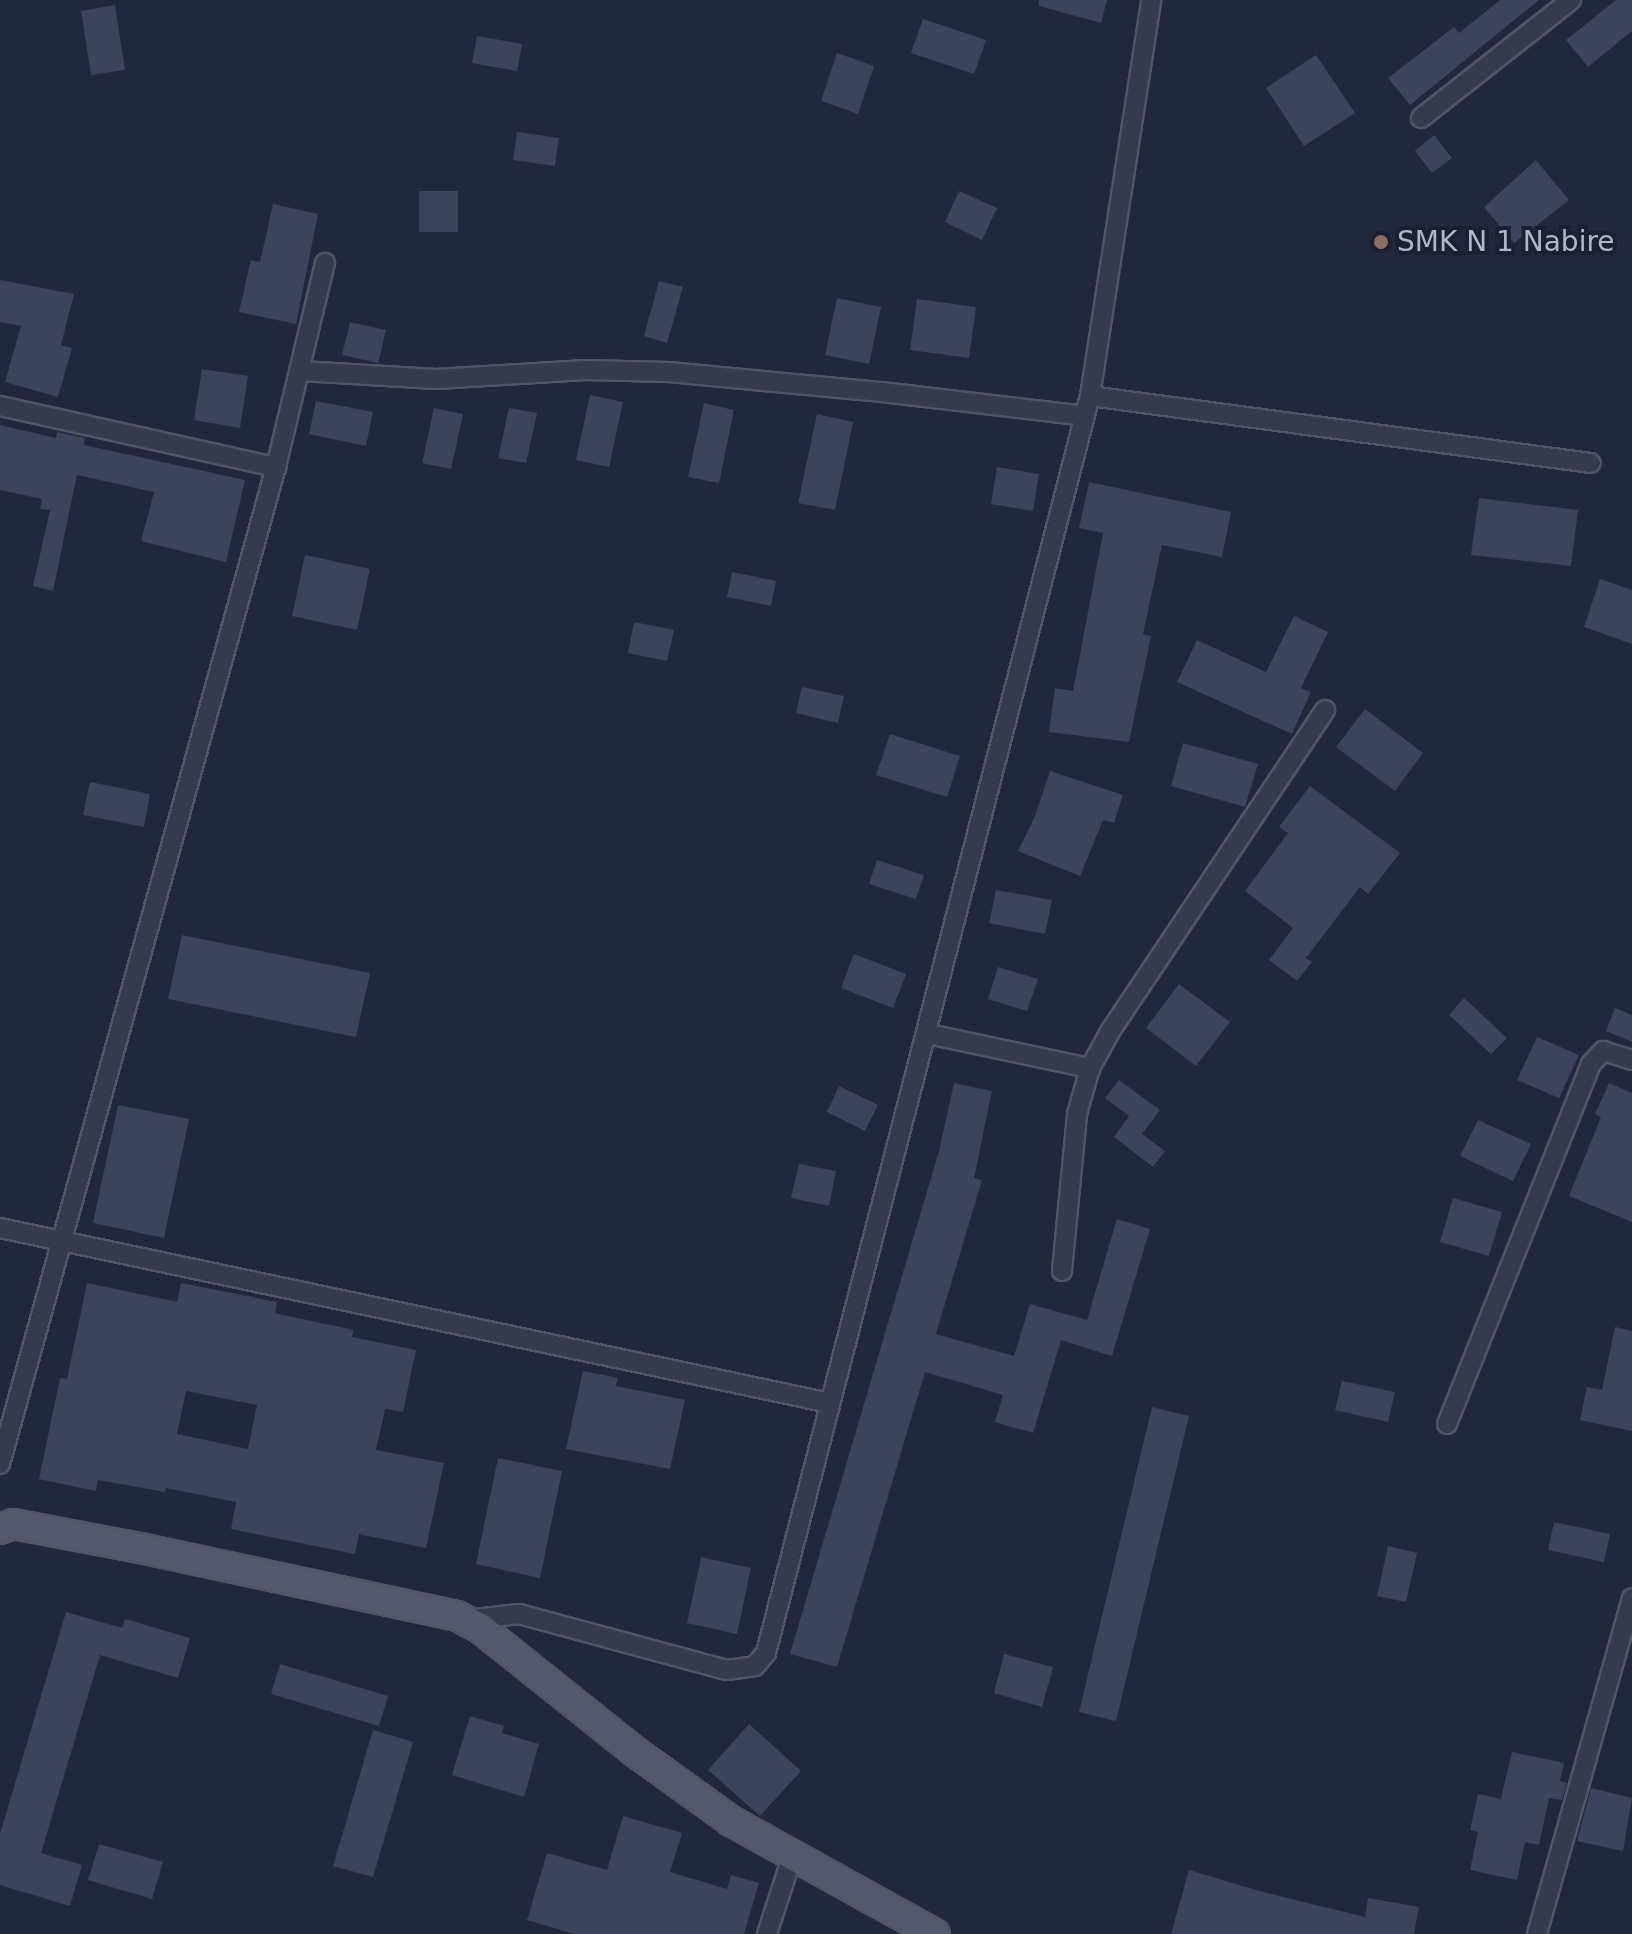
<!DOCTYPE html>
<html>
<head>
<meta charset="utf-8">
<style>
	body { margin:0 }
	#map { position:relative; width:1632px; height:1934px; overflow:hidden; background:#21273c; font-family:"DejaVu Sans",sans-serif }
	div>[style] { position:absolute }
	[style*='--x'] { left:calc(var(--x)*1px); top:calc(var(--y)*1px); width:calc(var(--w)*1px); rotate:calc(var(--a)*1deg) }
	.building>* { inset:0; background:#3d435d }
	.roads { filter:drop-shadow(2px 0 #505567) drop-shadow(-2px 0 #505567) drop-shadow(0 2px #505567) drop-shadow(0 -2px #505567) }
	.minor>* { height:18px; margin:-9px; padding:0 9px; transform-origin:9px; border-radius:9px; background:#353a4c }
	.primary>* { height:28px; margin:-14px; padding:0 14px; transform-origin:14px; border-radius:14px; background:#53586d }
	.dots>* { width:22px; height:22px; translate:-50% -50%; box-sizing:border-box; border:4px solid #1a1f31; border-radius:50% }
	span { translate:-50% -50%; white-space:nowrap; text-align:center; line-height:1.15; -webkit-text-stroke:8px #1a1f31; paint-order:stroke }
	.poi-label { font-size:28px; color:#b0b5c8 }
	.left { translate:0 -50%; text-align:left }
</style>
</head>
<body>
<div id="map">
	<div class="building">
		<i style="clip-path:polygon(1039px 0,1107px 0,1101px 23px,1039px 6px)"></i>
		<i style="clip-path:polygon(1500px 0,1539px 0,1410px 105px,1388px 78px,1454px 27px,1459px 33px)"></i>
		<i style="clip-path:polygon(1616px 0,1632px 0,1632px 31px,1588px 67px,1566px 40px)"></i>
		<i style="clip-path:polygon(115px 5px,125px 70px,91px 75px,81px 11px)"></i>
		<i style="clip-path:polygon(923px 19px,986px 40px,974px 74px,911px 53px)"></i>
		<i style="clip-path:polygon(477px 36px,522px 44px,517px 71px,472px 63px)"></i>
		<i style="clip-path:polygon(837px 53px,874px 66px,858px 114px,821px 101px)"></i>
		<i style="clip-path:polygon(1316px 55px,1355px 113px,1304px 146px,1266px 88px)"></i>
		<i style="clip-path:polygon(517px 132px,559px 138px,555px 166px,513px 160px)"></i>
		<i style="clip-path:polygon(1434px 135px,1452px 158px,1432px 173px,1415px 151px)"></i>
		<i style="clip-path:polygon(1536px 160px,1569px 200px,1514px 243px,1484px 207px)"></i>
		<i style="clip-path:polygon(419px 191px,458px 191px,458px 232px,419px 232px)"></i>
		<i style="clip-path:polygon(959px 191px,997px 208px,982px 240px,945px 222px)"></i>
		<i style="clip-path:polygon(273px 204px,318px 214px,296px 324px,239px 312px,251px 260px,260px 262px)"></i>
		<i style="clip-path:polygon(0 280px,74px 294px,61px 345px,72px 348px,58px 397px,5px 382px,21px 326px,0 322px)"></i>
		<i style="clip-path:polygon(659px 281px,683px 287px,667px 343px,644px 336px)"></i>
		<i style="clip-path:polygon(837px 298px,881px 307px,869px 364px,825px 355px)"></i>
		<i style="clip-path:polygon(917px 299px,976px 307px,969px 358px,910px 350px)"></i>
		<i style="clip-path:polygon(350px 322px,386px 330px,378px 363px,342px 355px)"></i>
		<i style="clip-path:polygon(202px 369px,248px 376px,240px 428px,194px 420px)"></i>
		<i style="clip-path:polygon(590px 395px,623px 402px,609px 467px,576px 460px)"></i>
		<i style="clip-path:polygon(316px 401px,373px 412px,366px 446px,309px 434px)"></i>
		<i style="clip-path:polygon(704px 403px,734px 410px,719px 483px,688px 477px)"></i>
		<i style="clip-path:polygon(434px 408px,463px 414px,451px 469px,422px 463px)"></i>
		<i style="clip-path:polygon(509px 408px,537px 413px,526px 463px,498px 458px)"></i>
		<i style="clip-path:polygon(817px 414px,853px 422px,835px 510px,798px 503px)"></i>
		<i style="clip-path:polygon(0 425px,56px 438px,57px 432px,85px 438px,84px 445px,245px 480px,226px 562px,141px 541px,154px 492px,77px 475px,53px 591px,33px 586px,50px 510px,40px 509px,42px 499px,0 490px)"></i>
		<i style="clip-path:polygon(997px 467px,1039px 474px,1033px 511px,991px 504px)"></i>
		<i style="clip-path:polygon(1089px 482px,1231px 512px,1222px 557px,1162px 545px,1143px 634px,1151px 636px,1129px 742px,1049px 732px,1055px 688px,1073px 691px,1103px 533px,1079px 528px)"></i>
		<i style="clip-path:polygon(1479px 498px,1578px 510px,1571px 566px,1471px 555px)"></i>
		<i style="clip-path:polygon(305px 555px,370px 569px,357px 630px,292px 616px)"></i>
		<i style="clip-path:polygon(732px 572px,776px 581px,771px 606px,727px 597px)"></i>
		<i style="clip-path:polygon(1600px 579px,1632px 590px,1632px 644px,1584px 627px)"></i>
		<i style="clip-path:polygon(1294px 616px,1328px 632px,1301px 688px,1311px 692px,1292px 734px,1177px 682px,1197px 640px,1266px 672px)"></i>
		<i style="clip-path:polygon(634px 622px,674px 630px,667px 661px,628px 653px)"></i>
		<i style="clip-path:polygon(802px 687px,844px 696px,838px 723px,796px 713px)"></i>
		<i style="clip-path:polygon(1365px 709px,1423px 753px,1395px 791px,1336px 747px)"></i>
		<i style="clip-path:polygon(890px 734px,960px 756px,947px 797px,876px 775px)"></i>
		<i style="clip-path:polygon(1183px 743px,1258px 764px,1245px 807px,1171px 786px)"></i>
		<i style="clip-path:polygon(1050px 771px,1123px 795px,1114px 823px,1103px 820px,1080px 876px,1018px 851px,1035px 816px)"></i>
		<i style="clip-path:polygon(90px 782px,150px 794px,144px 827px,83px 815px)"></i>
		<i style="clip-path:polygon(1310px 786px,1400px 853px,1368px 894px,1360px 887px,1306px 958px,1312px 962px,1297px 981px,1269px 960px,1293px 928px,1245px 891px,1288px 833px,1279px 827px)"></i>
		<i style="clip-path:polygon(877px 860px,924px 875px,916px 899px,869px 884px)"></i>
		<i style="clip-path:polygon(996px 890px,1052px 900px,1045px 934px,989px 923px)"></i>
		<i style="clip-path:polygon(182px 935px,370px 973px,356px 1037px,168px 999px)"></i>
		<i style="clip-path:polygon(854px 954px,906px 974px,893px 1008px,841px 988px)"></i>
		<i style="clip-path:polygon(998px 967px,1038px 979px,1027px 1011px,988px 999px)"></i>
		<i style="clip-path:polygon(1179px 984px,1230px 1022px,1196px 1066px,1146px 1028px)"></i>
		<i style="clip-path:polygon(1464px 998px,1507px 1038px,1491px 1054px,1449px 1015px)"></i>
		<i style="clip-path:polygon(1615px 1008px,1632px 1015px,1632px 1042px,1606px 1031px)"></i>
		<i style="clip-path:polygon(1537px 1037px,1579px 1055px,1559px 1098px,1517px 1080px)"></i>
		<i style="clip-path:polygon(1119px 1080px,1160px 1110px,1142px 1134px,1165px 1151px,1153px 1167px,1114px 1137px,1129px 1116px,1105px 1098px)"></i>
		<i style="clip-path:polygon(954px 1083px,992px 1091px,974px 1178px,982px 1180px,936px 1334px,1014px 1356px,1030px 1304px,1087px 1320px,1117px 1219px,1150px 1229px,1112px 1356px,1061px 1340px,1033px 1433px,995px 1422px,1003px 1395px,925px 1372px,837px 1667px,790px 1654px,939px 1151px)"></i>
		<i style="clip-path:polygon(1609px 1083px,1632px 1093px,1632px 1222px,1569px 1196px,1601px 1117px,1595px 1114px)"></i>
		<i style="clip-path:polygon(839px 1086px,878px 1105px,865px 1131px,827px 1112px)"></i>
		<i style="clip-path:polygon(118px 1105px,189px 1119px,164px 1238px,93px 1223px)"></i>
		<i style="clip-path:polygon(1478px 1120px,1531px 1144px,1513px 1181px,1460px 1156px)"></i>
		<i style="clip-path:polygon(799px 1164px,836px 1171px,829px 1206px,791px 1198px)"></i>
		<i style="clip-path:polygon(1453px 1198px,1502px 1212px,1489px 1256px,1440px 1242px)"></i>
		<i style="clip-path:polygon(evenodd,87px 1283px,177px 1302px,181px 1283px,277px 1302px,275px 1313px,353px 1330px,352px 1337px,416px 1350px,403px 1412px,385px 1409px,376px 1450px,444px 1463px,426px 1548px,359px 1534px,355px 1554px,231px 1529px,236px 1502px,166px 1488px,165px 1492px,98px 1480px,96px 1491px,39px 1479px,60px 1378px,67px 1379px,87px 1283px,186px 1391px,257px 1405px,248px 1449px,177px 1434px,186px 1391px)"></i>
		<i style="clip-path:polygon(1615px 1327px,1632px 1331px,1632px 1431px,1580px 1420px,1587px 1387px,1602px 1390px)"></i>
		<i style="clip-path:polygon(583px 1371px,618px 1378px,616px 1386px,685px 1400px,670px 1469px,566px 1449px)"></i>
		<i style="clip-path:polygon(1342px 1381px,1395px 1392px,1388px 1422px,1335px 1410px)"></i>
		<i style="clip-path:polygon(1152px 1407px,1189px 1416px,1116px 1721px,1079px 1712px)"></i>
		<i style="clip-path:polygon(498px 1458px,562px 1471px,540px 1578px,476px 1564px)"></i>
		<i style="clip-path:polygon(1554px 1522px,1610px 1534px,1604px 1562px,1548px 1550px)"></i>
		<i style="clip-path:polygon(1388px 1546px,1417px 1553px,1406px 1602px,1377px 1596px)"></i>
		<i style="clip-path:polygon(701px 1557px,751px 1568px,737px 1634px,687px 1623px)"></i>
		<i style="clip-path:polygon(66px 1612px,122px 1628px,125px 1619px,190px 1638px,178px 1678px,100px 1655px,41px 1853px,82px 1865px,70px 1906px,0 1885px,0 1834px)"></i>
		<i style="clip-path:polygon(1004px 1654px,1053px 1667px,1042px 1707px,994px 1693px)"></i>
		<i style="clip-path:polygon(280px 1664px,388px 1696px,379px 1726px,271px 1694px)"></i>
		<i style="clip-path:polygon(470px 1716px,504px 1726px,502px 1733px,539px 1744px,524px 1797px,452px 1775px)"></i>
		<i style="clip-path:polygon(749px 1724px,801px 1771px,760px 1816px,708px 1770px)"></i>
		<i style="clip-path:polygon(373px 1730px,413px 1742px,373px 1877px,333px 1866px)"></i>
		<i style="clip-path:polygon(1512px 1752px,1564px 1763px,1560px 1781px,1567px 1783px,1562px 1800px,1549px 1798px,1539px 1845px,1525px 1842px,1517px 1880px,1470px 1870px,1478px 1832px,1470px 1830px,1478px 1794px,1501px 1799px)"></i>
		<i style="clip-path:polygon(1591px 1788px,1632px 1798px,1623px 1851px,1577px 1841px)"></i>
		<i style="clip-path:polygon(623px 1816px,682px 1833px,670px 1872px,727px 1889px,731px 1875px,759px 1883px,744px 1934px,574px 1934px,527px 1920px,547px 1853px,607px 1870px)"></i>
		<i style="clip-path:polygon(99px 1844px,163px 1862px,152px 1899px,88px 1880px)"></i>
		<i style="clip-path:polygon(1189px 1870px,1259px 1891px,1365px 1917px,1368px 1898px,1419px 1907px,1414px 1934px,1171px 1934px)"></i>
	</div>
	<div class="roads">
		<div class="minor">
			<i style="--x:1421;--y:118;--w:191;--a:-38.2"></i>
			<i style="--x:301;--y:371;--w:135;--a:3.4"></i>
			<i style="--x:436;--y:379;--w:150;--a:-3.4"></i>
			<i style="--x:586;--y:370;--w:83;--a:1.4"></i>
			<i style="--x:669;--y:372;--w:214;--a:5.4"></i>
			<i style="--x:882;--y:392;--w:204;--a:6.7"></i>
			<i style="--x:1090;--y:396;--w:505;--a:7.62"></i>
			<i style="--x:0;--y:406;--w:283;--a:12.5"></i>
			<i style="--x:928;--y:1034;--w:166;--a:11.9"></i>
			<i style="--x:0;--y:1228;--w:848;--a:11.91"></i>
			<i style="--x:1062;--y:1271;--w:158;--a:-84.5"></i>
			<i style="--x:1077;--y:1114;--w:48;--a:-74.2"></i>
			<i style="--x:1090;--y:1068;--w:43;--a:-61.1"></i>
			<i style="--x:1111;--y:1030;--w:385;--a:-56.2"></i>
			<i style="--x:1447;--y:1424;--w:388;--a:-68.2"></i>
			<i style="--x:1591;--y:1064;--w:18;--a:-47"></i>
			<i style="--x:1603;--y:1051;--w:30;--a:17"></i>
			<i style="--x:0;--y:1464;--w:1034;--a:-74.53"></i>
			<i style="--x:276;--y:467;--w:210;--a:-76.5"></i>
			<i style="--x:466;--y:1620;--w:53;--a:-6.5"></i>
			<i style="--x:519;--y:1614;--w:215;--a:15.1"></i>
			<i style="--x:727;--y:1670;--w:28;--a:-8"></i>
			<i style="--x:755;--y:1666;--w:17;--a:-50"></i>
			<i style="--x:766;--y:1653;--w:1298;--a:-75.55"></i>
			<i style="--x:1090;--y:396;--w:401;--a:-81.2"></i>
			<i style="--x:767;--y:1934;--w:81;--a:-72"></i>
			<i style="--x:1537;--y:1934;--w:349;--a:-74.2"></i>
		</div>
		<div class="primary">
			<i style="--x:0;--y:1529;--w:14;--a:-21"></i>
			<i style="--x:13;--y:1524;--w:129;--a:10.7"></i>
			<i style="--x:140;--y:1548;--w:324;--a:12.1"></i>
			<i style="--x:457;--y:1616;--w:26;--a:28"></i>
			<i style="--x:480;--y:1628;--w:197;--a:38.6"></i>
			<i style="--x:634;--y:1751;--w:120;--a:35.8"></i>
			<i style="--x:731;--y:1821;--w:233;--a:29"></i>
		</div>
	</div>
	<div class="dots">
		<i style="left:1381px;top:242px;background:#8d6e63"></i>
	</div>
	<div class="poi-label">
		<span class="left" style="left:1397px;top:242px">SMK N 1 Nabire</span>
	</div>
</div>
</body>
</html>
